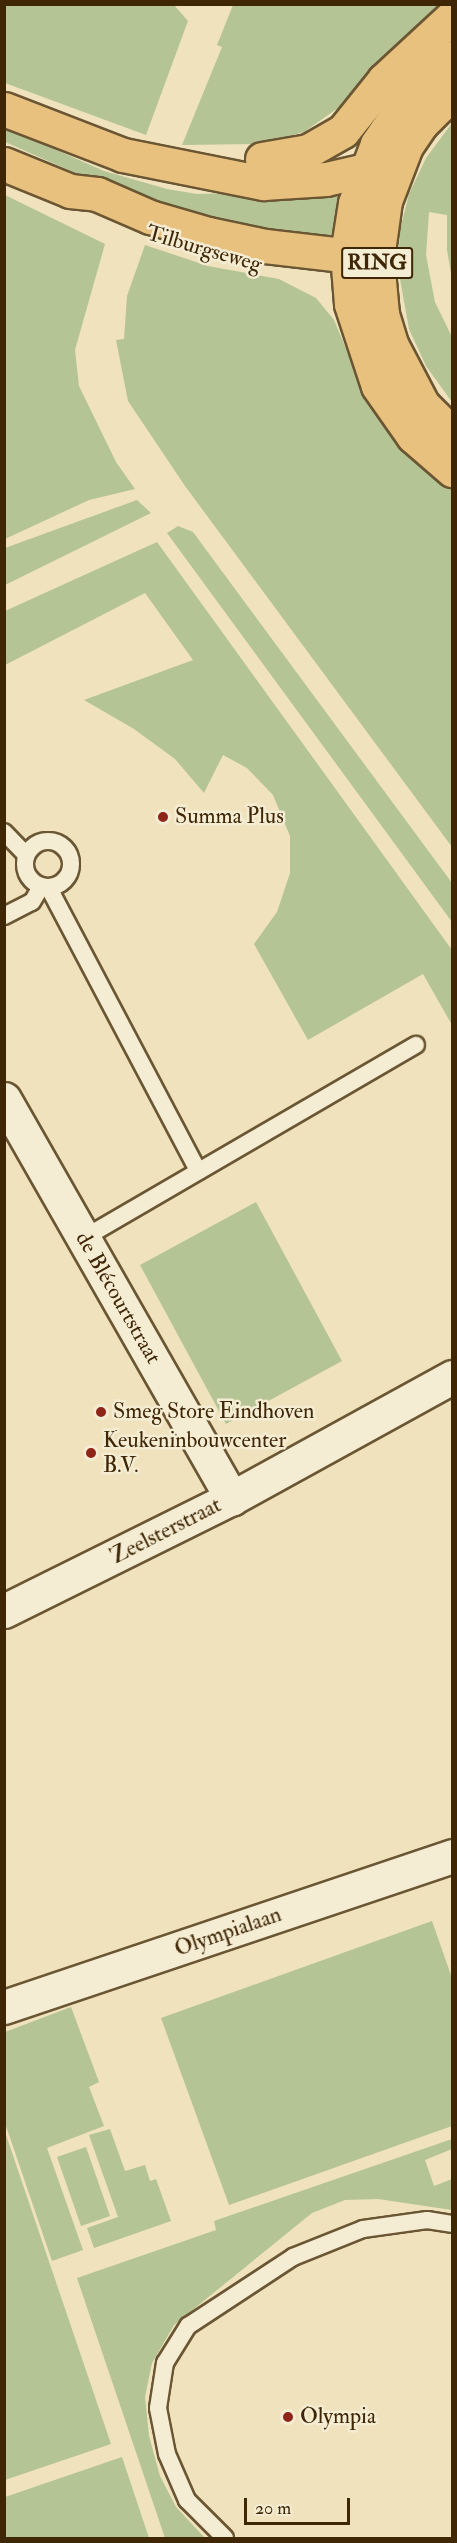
<!DOCTYPE html>
<html>
<head>
<meta charset="utf-8">
<style>
	body { margin:0 }
	#map { position:relative; width:457px; height:2543px; overflow:hidden; background:#efe2bd; font-family:"IM FELL Double Pica",serif }
	div>[style] { position:absolute }
	[style*='--x'] { left:calc(var(--x)*1px); top:calc(var(--y)*1px); width:calc(var(--w)*1px); rotate:calc(var(--a)*1deg) }
	.green>* { inset:0; background:#b5c494 }
	.roads { filter:drop-shadow(2px 0 #6b5633) drop-shadow(-2px 0 #6b5633) drop-shadow(0 2px #6b5633) drop-shadow(0 -2px #6b5633) }
	.lane>* { height:16px; margin:-8px; padding:0 8px; transform-origin:8px; border-radius:8px; background:#f5ecd4 }
	.lane>.ring { margin:-8px; padding:0; box-sizing:content-box; background:none; border:16px solid #f5ecd4; border-radius:50% }
	.street>* { height:33px; margin:-16.5px; padding:0 16.5px; transform-origin:16.5px; border-radius:16.5px; background:#f5ecd4 }
	.secondary>* { height:33px; margin:-16.5px; padding:0 16.5px; transform-origin:16.5px; border-radius:16.5px; background:#f5ecd4 }
	.primary>* { height:33px; margin:-16.5px; padding:0 16.5px; transform-origin:16.5px; border-radius:16.5px; background:#e8c17e }
	.highway>* { height:33px; margin:-16.5px; padding:0 16.5px; transform-origin:16.5px; border-radius:16.5px; background:#e8c17e }
	.dots>* { width:16px; height:16px; translate:-50% -50%; box-sizing:border-box; border:3px solid #f5ecd4; border-radius:50% }
	span { translate:-50% -50%; white-space:nowrap; text-align:center; line-height:1.15; -webkit-text-stroke:5px #f5ecd4; paint-order:stroke }
	.shield-label span { padding:2px 4px; background:#f5ecd4; border:2px solid; border-radius:4px; -webkit-text-stroke-width:0 }
	.shield-label { font-size:21px; color:#3f2705; font-weight:700 }
	.street-label { font-size:22px; color:#3f2705 }
	.poi-label { font-size:22px; color:#3f2705 }
	.left { translate:0 -50%; text-align:left }
	.frame { position:absolute; inset:0; border:6px solid #3f2705; pointer-events:none }
	.scale { position:absolute; left:244px; top:2498px; width:106px; height:27px; box-sizing:border-box; border:3px solid #3f2705; border-top:0; padding-left:8px; font-size:18px; line-height:21px; white-space:nowrap; color:#3f2705; -webkit-text-stroke:4px #f5ecd4; paint-order:stroke }
</style>
</head>
<body>
<div id="map">
	<div class="green">
		<i style="clip-path:polygon(4px 5px,174px 5px,188px 21px,146px 135px,5px 83px)"></i>
		<i style="clip-path:polygon(233px 5px,440px 5px,372px 68px,345px 103px,304px 132px,261px 144px,182px 145px,222px 47px,217px 45px)"></i>
		<i style="clip-path:polygon(452px 123px,452px 279px,447px 250px,447px 215px,429px 212px,426px 255px,435px 302px,452px 337px,452px 402px,426px 366px,409px 329px,398px 268px,400px 230px,409px 194px,426px 158px)"></i>
		<i style="clip-path:polygon(4px 127px,104px 171px,167px 189px,197px 194px,342px 191px,333px 241px,280px 239px,135px 199px,5px 142px)"></i>
		<i style="clip-path:polygon(5px 195px,105px 244px,75px 350px,79px 386px,116px 462px,135px 489px,89px 500px,5px 539px)"></i>
		<i style="clip-path:polygon(145px 245px,208px 266px,279px 279px,316px 298px,334px 320px,365px 394px,378px 416px,396px 439px,452px 489px,452px 847px,185px 486px,128px 401px,116px 340px,124px 339px,127px 296px)"></i>
		<i style="clip-path:polygon(137px 500px,151px 513px,5px 585px,5px 548px)"></i>
		<i style="clip-path:polygon(178px 526px,193px 532px,452px 883px,452px 922px,167px 533px)"></i>
		<i style="clip-path:polygon(157px 542px,452px 950px,452px 1025px,423px 974px,308px 1040px,254px 944px,277px 912px,290px 873px,290px 836px,273px 795px,247px 768px,223px 755px,204px 793px,175px 759px,134px 729px,84px 700px,193px 660px,145px 593px,5px 665px,5px 611px)"></i>
		<i style="clip-path:polygon(256px 1202px,342px 1361px,226px 1424px,140px 1265px)"></i>
		<i style="clip-path:polygon(432px 1921px,452px 1978px,452px 2126px,229px 2205px,161px 2018px)"></i>
		<i style="clip-path:polygon(71px 2007px,99px 2082px,89px 2087px,104px 2126px,47px 2148px,83px 2250px,52px 2261px,5px 2123px,5px 2032px)"></i>
		<i style="clip-path:polygon(110px 2129px,125px 2171px,145px 2165px,150px 2181px,156px 2179px,171px 2221px,94px 2248px,87px 2228px,118px 2217px,89px 2135px)"></i>
		<i style="clip-path:polygon(5px 2132px,111px 2444px,5px 2480px,4px 2480px)"></i>
		<i style="clip-path:polygon(452px 2139px,452px 2149px,425px 2160px,434px 2186px,452px 2179px,452px 2210px,378px 2199px,345px 2200px,312px 2213px,174px 2325px,152px 2363px,145px 2397px,149px 2436px,160px 2476px,176px 2507px,205px 2538px,165px 2538px,77px 2278px,216px 2230px,214px 2221px)"></i>
		<i style="clip-path:polygon(86px 2147px,110px 2216px,81px 2226px,57px 2157px)"></i>
		<i style="clip-path:polygon(122px 2457px,149px 2538px,5px 2538px,5px 2497px)"></i>
	</div>
	<div class="roads">
		<div class="lane">
			<i style="--x:4;--y:832;--w:32;--a:46"></i>
			<i class="ring" style="left:25px;top:841px;width:30px;height:30px"></i>
			<i style="--x:49;--y:888;--w:320;--a:62.2"></i>
			<i style="--x:4;--y:916;--w:31;--a:-27"></i>
			<i style="--x:32;--y:902;--w:17;--a:-59"></i>
			<i style="--x:84;--y:1238;--w:384;--a:-30.2"></i>
			<i style="--x:225;--y:2538;--w:54;--a:-135"></i>
			<i style="--x:187;--y:2500;--w:50;--a:-113.5"></i>
			<i style="--x:167;--y:2454;--w:47;--a:-101.1"></i>
			<i style="--x:158;--y:2408;--w:46;--a:-81.2"></i>
			<i style="--x:165;--y:2363;--w:44;--a:-58.1"></i>
			<i style="--x:188;--y:2326;--w:126;--a:-33.3"></i>
			<i style="--x:293;--y:2257;--w:75;--a:-21.8"></i>
			<i style="--x:363;--y:2229;--w:65;--a:-8"></i>
			<i style="--x:427;--y:2220;--w:25;--a:9"></i>
		</div>
		<div class="street">
			<i style="--x:4;--y:1099;--w:460;--a:60.3"></i>
			<i style="--x:4;--y:2007;--w:473;--a:-18.6"></i>
		</div>
		<div class="secondary">
			<i style="--x:4;--y:1611;--w:254;--a:-26.4"></i>
			<i style="--x:232;--y:1498;--w:251;--a:-28.8"></i>
		</div>
		<div class="primary">
			<i style="--x:452;--y:58;--w:53;--a:138.8"></i>
			<i style="--x:412;--y:93;--w:62;--a:124.5"></i>
			<i style="--x:377;--y:144;--w:63;--a:110.4"></i>
			<i style="--x:355;--y:203;--w:52;--a:98.9"></i>
			<i style="--x:347;--y:254;--w:50;--a:85.4"></i>
			<i style="--x:351;--y:304;--w:86;--a:71.8"></i>
			<i style="--x:378;--y:386;--w:61;--a:55"></i>
			<i style="--x:413;--y:436;--w:52;--a:41.1"></i>
			<i style="--x:452;--y:93;--w:44;--a:135"></i>
			<i style="--x:421;--y:124;--w:27;--a:124"></i>
			<i style="--x:406;--y:146;--w:59;--a:110.9"></i>
			<i style="--x:385;--y:201;--w:59;--a:97.9"></i>
			<i style="--x:377;--y:259;--w:55;--a:84.8"></i>
			<i style="--x:382;--y:314;--w:34;--a:73"></i>
			<i style="--x:392;--y:346;--w:67;--a:62.3"></i>
			<i style="--x:423;--y:405;--w:41;--a:45"></i>
			<i style="--x:262;--y:159;--w:47;--a:-9.9"></i>
			<i style="--x:308;--y:151;--w:40;--a:-29.7"></i>
			<i style="--x:343;--y:131;--w:65;--a:-51.2"></i>
			<i style="--x:384;--y:80;--w:93;--a:-42.8"></i>
			<i style="--x:4;--y:164;--w:71;--a:22.2"></i>
			<i style="--x:70;--y:191;--w:27;--a:6"></i>
			<i style="--x:97;--y:194;--w:58;--a:23.5"></i>
			<i style="--x:150;--y:217;--w:60;--a:16.3"></i>
			<i style="--x:208;--y:234;--w:58;--a:11.9"></i>
			<i style="--x:265;--y:246;--w:113;--a:6.6"></i>
			<i style="--x:263;--y:183;--w:63;--a:-3.6"></i>
			<i style="--x:326;--y:179;--w:39;--a:-13"></i>
		</div>
		<div class="highway">
			<i style="--x:4;--y:109;--w:128;--a:21.1"></i>
			<i style="--x:123;--y:155;--w:143;--a:11.3"></i>
		</div>
	</div>
	<div class="dots">
		<i style="left:163px;top:817px;background:#8f2418"></i>
		<i style="left:101px;top:1412px;background:#8f2418"></i>
		<i style="left:91px;top:1453px;background:#8f2418"></i>
		<i style="left:288px;top:2417px;background:#8f2418"></i>
	</div>
	<div class="shield-label">
		<span style="left:377px;top:263px">RING</span>
	</div>
	<div class="street-label">
		<span style="left:204px;top:249px;rotate:16deg">Tilburgseweg</span>
		<span style="left:118px;top:1298px;rotate:60deg">de Blécourtstraat</span>
		<span style="left:166px;top:1531px;rotate:-27deg">Zeelsterstraat</span>
		<span style="left:228px;top:1932px;rotate:-19deg">Olympialaan</span>
	</div>
	<div class="poi-label">
		<span class="left" style="left:175px;top:817px">Summa Plus</span>
		<span class="left" style="left:113px;top:1412px">Smeg Store Eindhoven</span>
		<span class="left" style="left:103px;top:1453px">Keukeninbouwcenter<br>B.V.</span>
		<span class="left" style="left:300px;top:2417px">Olympia</span>
	</div>
	<div class="frame"></div>
	<div class="scale">20 m</div>
</div>
</body>
</html>
